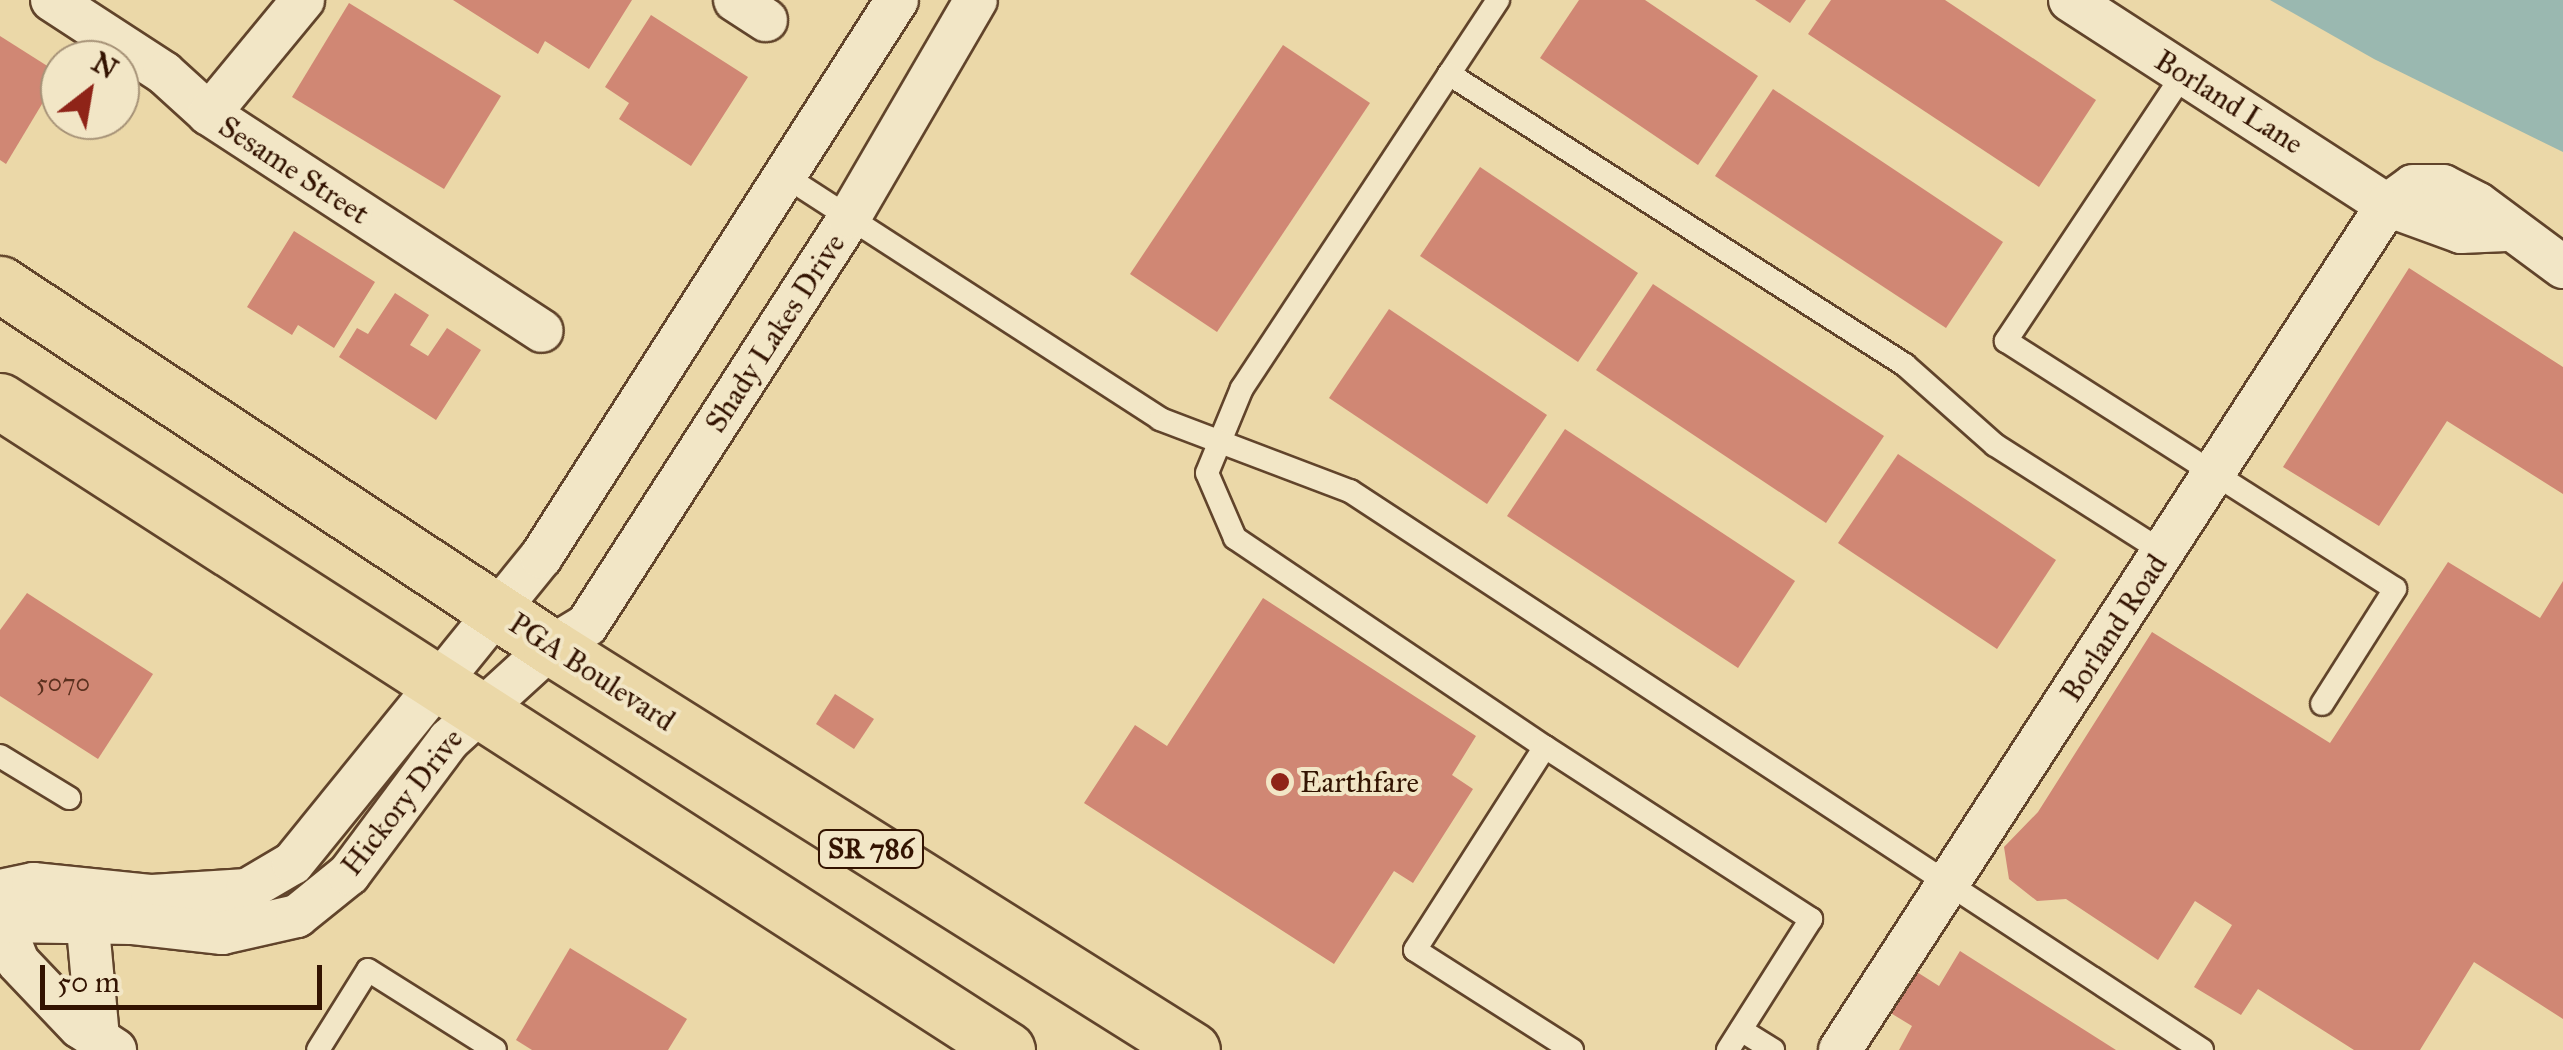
<!DOCTYPE html>
<html>
<head>
<meta charset="utf-8">
<style>
	body { margin:0 }
	#map { position:relative; width:2563px; height:1050px; overflow:hidden; background:#ebd8a8; font-family:"IM FELL Great Primer",serif }
	div>[style] { position:absolute }
	[style*='--x'] { left:calc(var(--x)*1px); top:calc(var(--y)*1px); width:calc(var(--w)*1px); rotate:calc(var(--a)*1deg) }
	.water>* { inset:0; background:#9ab8b0 }
	.building>* { inset:0; background:#d08774 }
	.roads { filter:drop-shadow(2px 0 #61442b) drop-shadow(-2px 0 #61442b) drop-shadow(0 2px #61442b) drop-shadow(0 -2px #61442b) }
	.service>* { height:22px; margin:-11px; padding:0 11px; transform-origin:11px; border-radius:11px; background:#f2e6c6 }
	.minor>* { height:42px; margin:-21px; padding:0 21px; transform-origin:21px; border-radius:21px; background:#f2e6c6 }
	.primary>* { height:55px; margin:-27.5px; padding:0 27.5px; transform-origin:27.5px; border-radius:27.5px; background:#ebd8a8 }
	.dots>* { width:28px; height:28px; translate:-50% -50%; box-sizing:border-box; border:5px solid #f2e6c6; border-radius:50% }
	span { translate:-50% -50%; white-space:nowrap; text-align:center; line-height:1.15; -webkit-text-stroke:8px #f2e6c6; paint-order:stroke }
	.number-label { font-size:25px; color:#5a301e }
	.number-label span { -webkit-text-stroke-width:0 }
	.shield-label span { padding:2px 8px; background:#f2e6c6; border:2px solid; border-radius:8px; -webkit-text-stroke-width:0 }
	.shield-label { font-size:28px; color:#331301; font-weight:700 }
	.street-label { font-size:30px; color:#331301 }
	.poi-label { font-size:30px; color:#331301 }
	.left { translate:0 -50%; text-align:left }
	.north { position:absolute; left:40px; top:40px; width:100px; height:100px; box-sizing:border-box; background:#f2e6c6; border:2px solid #a69277; border-radius:50%; rotate:31deg; font-size:28px; font-weight:700; line-height:40px; text-align:center; color:#331301 }
	.north::after { content:''; display:block; margin:auto; width:35px; height:45px; background:#8f2418; clip-path:polygon(50% 0,100% 100%,50% 72%,0 100%) }
	.scale { position:absolute; left:40px; top:965px; width:282px; height:45px; box-sizing:border-box; border:5px solid #331301; border-top:0; padding-left:12px; font-size:30px; line-height:35px; white-space:nowrap; color:#331301; -webkit-text-stroke:8px #f2e6c6; paint-order:stroke }
</style>
</head>
<body>
<div id="map">
	<div class="water">
		<i style="clip-path:polygon(2270px 0,2563px 0,2563px 152px,2374px 59px)"></i>
	</div>
	<div class="building">
		<i style="clip-path:polygon(453px 0,632px 0,589px 69px,545px 41px,538px 54px)"></i>
		<i style="clip-path:polygon(1579px 0,1645px 0,1758px 76px,1698px 165px,1540px 58px)"></i>
		<i style="clip-path:polygon(1755px 0,1806px 0,1790px 23px)"></i>
		<i style="clip-path:polygon(1831px 0,1945px 0,2096px 100px,2039px 187px,1808px 34px)"></i>
		<i style="clip-path:polygon(349px 3px,501px 96px,444px 189px,292px 97px)"></i>
		<i style="clip-path:polygon(651px 15px,748px 77px,691px 166px,619px 119px,629px 103px,605px 87px)"></i>
		<i style="clip-path:polygon(0 36px,60px 74px,6px 164px,0 160px)"></i>
		<i style="clip-path:polygon(1283px 45px,1370px 103px,1217px 332px,1130px 274px)"></i>
		<i style="clip-path:polygon(1773px 89px,2003px 242px,1946px 328px,1715px 176px)"></i>
		<i style="clip-path:polygon(1480px 167px,1638px 273px,1578px 362px,1420px 256px)"></i>
		<i style="clip-path:polygon(294px 231px,375px 282px,334px 348px,298px 325px,292px 335px,247px 307px)"></i>
		<i style="clip-path:polygon(2409px 268px,2563px 367px,2563px 494px,2447px 421px,2379px 526px,2283px 467px)"></i>
		<i style="clip-path:polygon(1653px 284px,1884px 436px,1826px 523px,1596px 370px)"></i>
		<i style="clip-path:polygon(395px 293px,429px 315px,410px 345px,428px 356px,447px 328px,481px 350px,436px 420px,339px 357px,357px 328px,368px 334px)"></i>
		<i style="clip-path:polygon(1389px 309px,1547px 415px,1487px 504px,1329px 398px)"></i>
		<i style="clip-path:polygon(1565px 429px,1795px 581px,1738px 668px,1507px 516px)"></i>
		<i style="clip-path:polygon(1898px 454px,2056px 560px,1997px 649px,1838px 543px)"></i>
		<i style="clip-path:polygon(2448px 562px,2540px 618px,2563px 581px,2563px 1019px,2474px 962px,2420px 1050px,2354px 1050px,2258px 989px,2241px 1015px,2194px 987px,2232px 925px,2195px 901px,2158px 960px,2066px 899px,2037px 901px,2009px 879px,2004px 847px,2038px 812px,2152px 632px,2330px 743px)"></i>
		<i style="clip-path:polygon(27px 593px,153px 674px,98px 759px,0 696px,0 630px)"></i>
		<i style="clip-path:polygon(1263px 598px,1476px 736px,1452px 775px,1473px 789px,1413px 883px,1394px 871px,1334px 964px,1084px 803px,1135px 725px,1167px 746px)"></i>
		<i style="clip-path:polygon(835px 694px,874px 719px,854px 749px,816px 724px)"></i>
		<i style="clip-path:polygon(570px 948px,687px 1019px,668px 1050px,532px 1050px,516px 1040px)"></i>
		<i style="clip-path:polygon(1960px 951px,2116px 1050px,1899px 1050px,1912px 1026px,1884px 1009px,1909px 967px,1939px 986px)"></i>
	</div>
	<div class="roads">
		<div class="service">
			<i style="--x:1498;--y:0;--w:465;--a:123.4"></i>
			<i style="--x:1242;--y:388;--w:92;--a:112.4"></i>
			<i style="--x:1207;--y:473;--w:71;--a:66.7"></i>
			<i style="--x:1235;--y:538;--w:374;--a:34"></i>
			<i style="--x:2184;--y:73;--w:322;--a:123.6"></i>
			<i style="--x:2006;--y:341;--w:461;--a:32.5"></i>
			<i style="--x:2395;--y:589;--w:136;--a:122.4"></i>
			<i style="--x:1449;--y:74;--w:541;--a:32.54"></i>
			<i style="--x:1905;--y:365;--w:120;--a:41.6"></i>
			<i style="--x:1995;--y:445;--w:199;--a:32.5"></i>
			<i style="--x:785;--y:176;--w:447;--a:32.9"></i>
			<i style="--x:1160;--y:419;--w:203;--a:20.8"></i>
			<i style="--x:1350;--y:491;--w:1019;--a:33.27"></i>
			<i style="--x:0;--y:756;--w:81;--a:31.3"></i>
			<i style="--x:1741;--y:1030;--w:38;--a:32"></i>
			<i style="--x:318;--y:1050;--w:94;--a:-58"></i>
			<i style="--x:368;--y:970;--w:150;--a:32.2"></i>
			<i style="--x:1572;--y:1050;--w:186;--a:-147.5"></i>
			<i style="--x:1415;--y:950;--w:241;--a:-57.4"></i>
			<i style="--x:1545;--y:747;--w:317;--a:32.9"></i>
			<i style="--x:1811;--y:919;--w:155;--a:122.4"></i>
		</div>
		<div class="minor">
			<i style="--x:52;--y:0;--w:134;--a:33.1"></i>
			<i style="--x:164;--y:73;--w:61;--a:42.3"></i>
			<i style="--x:209;--y:114;--w:397;--a:33.1"></i>
			<i style="--x:735;--y:0;--w:37;--a:33"></i>
			<i style="--x:2070;--y:0;--w:378;--a:32.9"></i>
			<i style="--x:2387;--y:205;--w:79;--a:20"></i>
			<i style="--x:2461;--y:232;--w:45;--a:-2.5"></i>
			<i style="--x:209;--y:114;--w:148;--a:-50.5"></i>
			<i style="--x:0;--y:891;--w:34;--a:-12"></i>
			<i style="--x:33;--y:884;--w:120;--a:5.8"></i>
			<i style="--x:152;--y:896;--w:95;--a:-3.6"></i>
			<i style="--x:247;--y:890;--w:53;--a:-30.4"></i>
			<i style="--x:293;--y:863;--w:394;--a:-51"></i>
			<i style="--x:541;--y:557;--w:661;--a:-57.42"></i>
			<i style="--x:85;--y:895;--w:145;--a:84.8"></i>
			<i style="--x:0;--y:917;--w:48;--a:68.2"></i>
			<i style="--x:18;--y:962;--w:90;--a:46.4"></i>
			<i style="--x:80;--y:1027;--w:42;--a:33.3"></i>
			<i style="--x:0;--y:921;--w:131;--a:0.9"></i>
			<i style="--x:131;--y:923;--w:92;--a:6.3"></i>
			<i style="--x:222;--y:933;--w:77;--a:-12.8"></i>
			<i style="--x:297;--y:916;--w:67;--a:-38.9"></i>
			<i style="--x:349;--y:874;--w:167;--a:-53.3"></i>
			<i style="--x:449;--y:740;--w:138;--a:-42.4"></i>
			<i style="--x:551;--y:647;--w:42;--a:-31.4"></i>
			<i style="--x:587;--y:625;--w:484;--a:-57.2"></i>
			<i style="--x:849;--y:218;--w:252;--a:-59.8"></i>
			<i style="--x:1840;--y:1050;--w:1007;--a:-57.08"></i>
			<i style="--x:2387;--y:205;--w:32;--a:-36"></i>
			<i style="--x:2413;--y:186;--w:30;--a:0"></i>
			<i style="--x:2443;--y:186;--w:39;--a:27"></i>
			<i style="--x:2478;--y:204;--w:106;--a:36.5"></i>
		</div>
		<div class="primary">
			<i style="--x:0;--y:284;--w:660;--a:33.38"></i>
			<i style="--x:551;--y:647;--w:757;--a:32.16"></i>
			<i style="--x:0;--y:401;--w:1198;--a:32.8"></i>
		</div>
	</div>
	<div class="dots">
		<i style="left:1280px;top:782px;background:#8f2418"></i>
	</div>
	<div class="number-label">
		<span style="left:63px;top:683px">5070</span>
	</div>
	<div class="shield-label">
		<span style="left:871px;top:849px">SR 786</span>
	</div>
	<div class="street-label">
		<span style="left:2229px;top:102px;rotate:32deg">Borland Lane</span>
		<span style="left:294px;top:170px;rotate:33deg">Sesame Street</span>
		<span style="left:775px;top:333px;rotate:-57deg">Shady Lakes Drive</span>
		<span style="left:2114px;top:628px;rotate:-57deg">Borland Road</span>
		<span style="left:592px;top:672px;rotate:33deg">PGA Boulevard</span>
		<span style="left:402px;top:802px;rotate:-52deg">Hickory Drive</span>
	</div>
	<div class="poi-label">
		<span class="left" style="left:1300px;top:782px">Earthfare</span>
	</div>
	<div class="north">N</div>
	<div class="scale">50 m</div>
</div>
</body>
</html>
